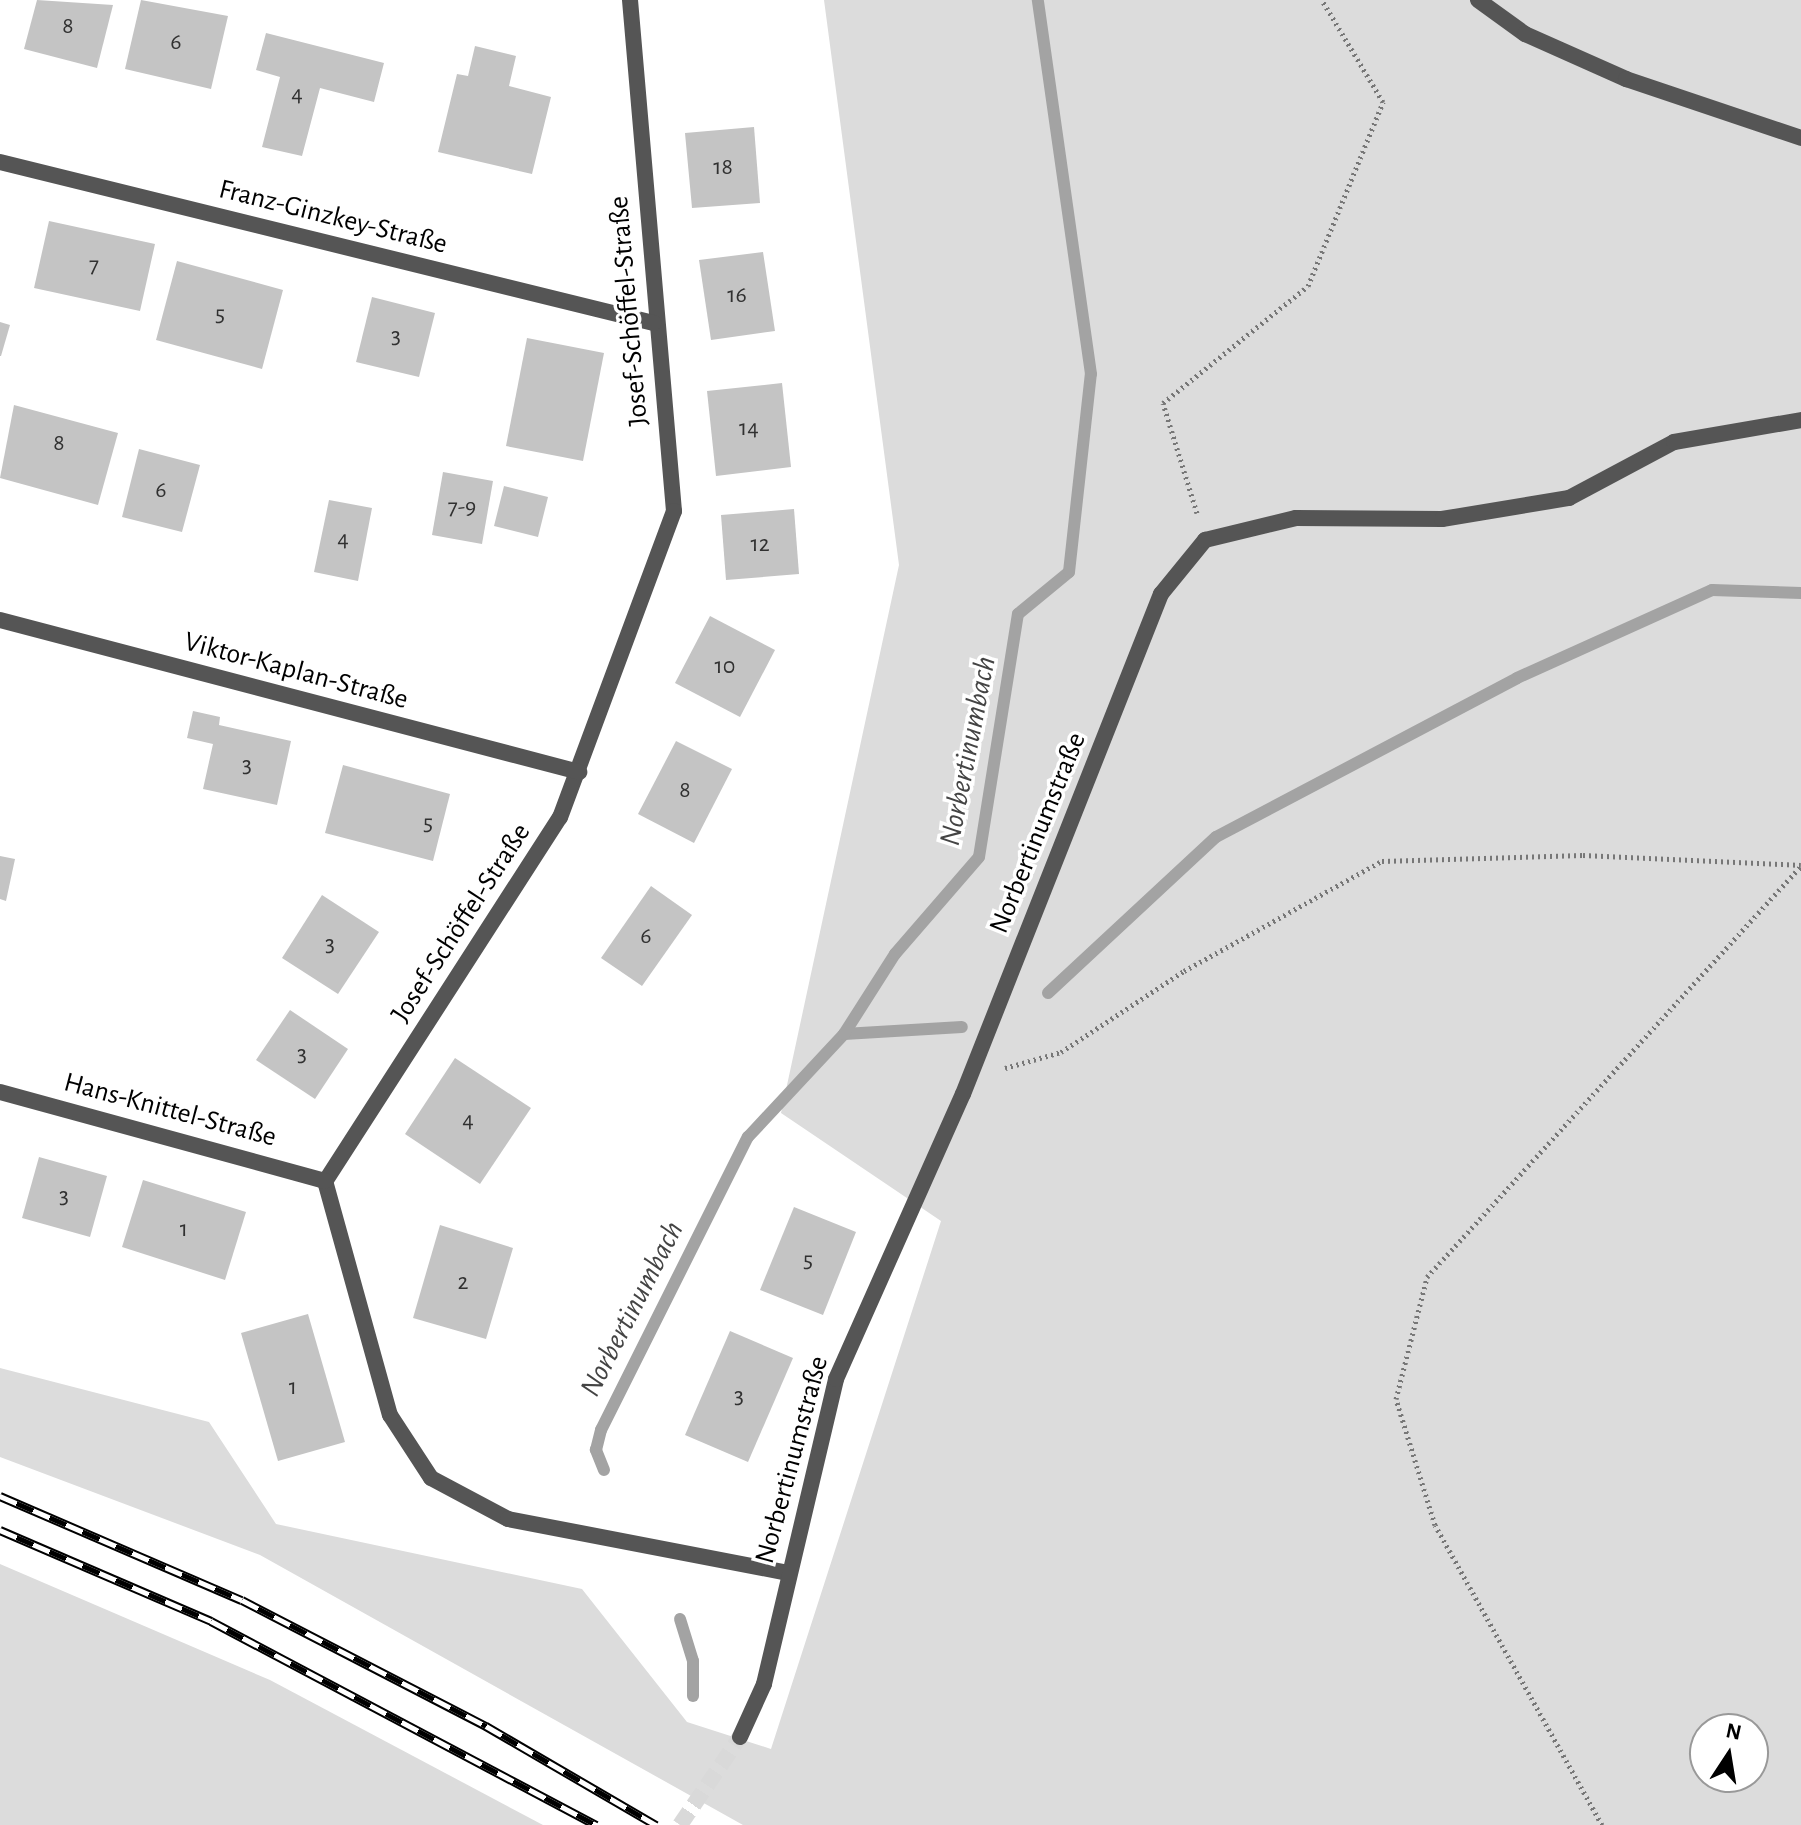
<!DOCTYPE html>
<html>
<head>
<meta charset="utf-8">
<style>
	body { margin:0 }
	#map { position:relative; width:1801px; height:1825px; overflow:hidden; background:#fff; font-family:"Alegreya Sans",sans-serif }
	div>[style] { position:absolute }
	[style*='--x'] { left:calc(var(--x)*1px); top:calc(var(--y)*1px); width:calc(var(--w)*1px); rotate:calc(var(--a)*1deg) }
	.green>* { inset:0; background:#dcdcdc }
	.stream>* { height:12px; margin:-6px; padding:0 6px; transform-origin:6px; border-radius:6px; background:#a3a3a3 }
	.building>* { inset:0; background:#c4c4c4 }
	.street-tunnel>* { height:16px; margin-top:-8px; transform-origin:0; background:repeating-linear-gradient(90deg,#d9d9d9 0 16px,transparent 0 24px) }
	.path>* { height:5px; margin-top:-2.5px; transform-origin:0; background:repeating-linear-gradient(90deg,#777 0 2px,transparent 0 6px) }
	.street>* { height:16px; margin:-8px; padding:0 8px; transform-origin:8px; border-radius:8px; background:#555 }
	.rail>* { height:9px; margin-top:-4.5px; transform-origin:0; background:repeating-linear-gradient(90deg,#fff 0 18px,#000 0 36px); box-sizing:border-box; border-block:2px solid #000 }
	span { translate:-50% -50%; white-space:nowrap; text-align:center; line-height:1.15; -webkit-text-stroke:7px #fff; paint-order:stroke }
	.number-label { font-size:24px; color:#313131 }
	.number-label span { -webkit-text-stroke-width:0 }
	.street-label { font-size:28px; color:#000 }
	.water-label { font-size:30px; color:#444; font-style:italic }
	.north { position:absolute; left:1689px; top:1713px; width:80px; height:80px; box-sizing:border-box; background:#fff; border:2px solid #999; border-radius:50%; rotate:12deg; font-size:22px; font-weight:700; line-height:32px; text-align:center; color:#000 }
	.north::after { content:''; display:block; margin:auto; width:28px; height:36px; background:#000; clip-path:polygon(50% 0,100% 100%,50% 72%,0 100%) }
</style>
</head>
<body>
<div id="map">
	<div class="green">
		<i style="clip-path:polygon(evenodd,824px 0,1801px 0,1801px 1825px,743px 1825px,260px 1555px,0 1457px,0 1368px,209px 1422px,276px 1524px,582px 1589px,687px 1722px,771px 1749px,941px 1221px,781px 1113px,899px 565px,824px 0,1705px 1729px,1753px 1729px,1753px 1777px,1705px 1777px,1705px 1729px)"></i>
		<i style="clip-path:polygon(0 1564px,270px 1680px,543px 1825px,0 1825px)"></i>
	</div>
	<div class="stream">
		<i style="--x:1048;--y:993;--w:229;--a:-42.9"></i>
		<i style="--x:1216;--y:837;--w:340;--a:-27.8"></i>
		<i style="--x:1517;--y:678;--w:214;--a:-24.3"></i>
		<i style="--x:1712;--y:590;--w:89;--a:1.9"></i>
		<i style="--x:844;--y:1034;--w:118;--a:-3.4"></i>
		<i style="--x:604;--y:1470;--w:22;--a:-112"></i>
		<i style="--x:596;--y:1450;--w:21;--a:-76"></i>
		<i style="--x:601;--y:1430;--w:328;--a:-63.4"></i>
		<i style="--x:748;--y:1137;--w:141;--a:-47"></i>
		<i style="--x:844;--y:1034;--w:95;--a:-57.5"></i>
		<i style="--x:895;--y:954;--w:128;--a:-49.1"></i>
		<i style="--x:979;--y:857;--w:246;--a:-80.9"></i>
		<i style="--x:1018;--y:614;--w:66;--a:-39.5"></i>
		<i style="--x:1069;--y:572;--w:199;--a:-83.7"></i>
		<i style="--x:1091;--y:374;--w:378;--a:-98.1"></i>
		<i style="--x:680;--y:1619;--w:44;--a:72.8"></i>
		<i style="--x:693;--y:1661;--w:35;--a:90"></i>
	</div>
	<div class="building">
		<i style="clip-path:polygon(37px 0,113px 5px,97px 68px,24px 49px)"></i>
		<i style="clip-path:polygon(141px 0,228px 16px,211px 89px,125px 69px)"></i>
		<i style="clip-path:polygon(266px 33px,384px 63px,374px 102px,320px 88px,302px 156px,262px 147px,280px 77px,256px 70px)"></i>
		<i style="clip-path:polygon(475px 46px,516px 56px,509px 86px,551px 97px,532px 174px,438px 152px,457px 74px,468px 76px)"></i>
		<i style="clip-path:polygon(754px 127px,760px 203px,692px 208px,685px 133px)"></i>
		<i style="clip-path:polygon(49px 221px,155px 244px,140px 311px,34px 288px)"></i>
		<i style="clip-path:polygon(763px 252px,775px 331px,711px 340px,699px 260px)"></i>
		<i style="clip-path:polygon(177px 261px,283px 290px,262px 369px,156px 340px)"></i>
		<i style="clip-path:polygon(372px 297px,435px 313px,419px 377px,356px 362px)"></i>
		<i style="clip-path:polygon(0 322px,10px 325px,1px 356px,0 356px)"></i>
		<i style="clip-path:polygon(527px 338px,604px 353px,583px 461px,506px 446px)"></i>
		<i style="clip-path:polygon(782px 383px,791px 467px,716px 476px,707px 391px)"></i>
		<i style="clip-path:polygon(14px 405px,118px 433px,98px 505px,0 478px)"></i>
		<i style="clip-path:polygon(139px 449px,200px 465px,182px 532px,122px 517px)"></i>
		<i style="clip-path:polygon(443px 472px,493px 481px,482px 544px,432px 535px)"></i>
		<i style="clip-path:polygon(504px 486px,548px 497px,538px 537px,494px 526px)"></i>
		<i style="clip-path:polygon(329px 500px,372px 508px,358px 581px,314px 572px)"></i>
		<i style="clip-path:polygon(794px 509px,799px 574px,726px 580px,721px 515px)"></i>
		<i style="clip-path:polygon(710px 616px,775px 650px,740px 717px,675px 683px)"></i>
		<i style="clip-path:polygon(193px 711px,220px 717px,219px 725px,291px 741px,277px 805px,203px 789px,213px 744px,187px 738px)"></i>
		<i style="clip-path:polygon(676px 741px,732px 769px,694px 843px,638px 814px)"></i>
		<i style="clip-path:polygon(343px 765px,450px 794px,433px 861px,325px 833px)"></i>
		<i style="clip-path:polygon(0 856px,15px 859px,6px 901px,0 899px)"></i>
		<i style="clip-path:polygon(651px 886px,692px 915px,642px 986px,601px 958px)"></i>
		<i style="clip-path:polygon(322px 895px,379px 932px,338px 994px,282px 958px)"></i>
		<i style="clip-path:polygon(290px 1010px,348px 1049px,315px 1099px,256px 1060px)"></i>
		<i style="clip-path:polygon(455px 1058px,531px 1108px,480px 1184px,405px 1134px)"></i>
		<i style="clip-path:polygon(39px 1157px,107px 1176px,90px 1237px,22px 1218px)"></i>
		<i style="clip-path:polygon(143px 1180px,246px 1212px,225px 1280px,122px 1247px)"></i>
		<i style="clip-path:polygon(794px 1207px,856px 1232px,823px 1315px,760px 1290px)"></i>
		<i style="clip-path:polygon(440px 1225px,513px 1248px,486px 1339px,413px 1318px)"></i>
		<i style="clip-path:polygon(308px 1314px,345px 1442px,278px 1461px,241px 1333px)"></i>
		<i style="clip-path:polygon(730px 1331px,793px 1358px,748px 1462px,685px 1435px)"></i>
	</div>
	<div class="street-tunnel">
		<i style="--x:680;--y:1825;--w:107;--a:-55.7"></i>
	</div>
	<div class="path">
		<i style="--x:1197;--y:513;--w:115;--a:-107.2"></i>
		<i style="--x:1163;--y:403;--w:186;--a:-38.9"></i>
		<i style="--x:1308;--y:286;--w:199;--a:-67.8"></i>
		<i style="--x:1383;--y:102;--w:119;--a:-120.9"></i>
		<i style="--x:1005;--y:1068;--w:58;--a:-15.9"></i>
		<i style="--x:1061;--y:1052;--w:147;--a:-33.4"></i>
		<i style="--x:1184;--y:971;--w:227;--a:-29.1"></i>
		<i style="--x:1382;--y:861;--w:201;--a:-1.7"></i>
		<i style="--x:1583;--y:855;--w:218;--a:2.6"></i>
		<i style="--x:1602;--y:1825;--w:343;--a:-119.1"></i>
		<i style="--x:1435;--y:1525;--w:132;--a:-107.2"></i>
		<i style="--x:1396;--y:1399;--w:126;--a:-75.7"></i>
		<i style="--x:1427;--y:1277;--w:556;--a:-47.7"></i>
	</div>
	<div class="street">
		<i style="--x:630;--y:0;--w:513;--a:85.08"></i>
		<i style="--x:674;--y:511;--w:327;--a:110.4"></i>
		<i style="--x:560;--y:817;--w:433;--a:122.8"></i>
		<i style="--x:325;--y:1181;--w:243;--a:74.5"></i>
		<i style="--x:390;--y:1415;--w:75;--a:56.9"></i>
		<i style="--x:431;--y:1478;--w:87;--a:28"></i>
		<i style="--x:508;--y:1519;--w:286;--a:10.9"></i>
		<i style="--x:1478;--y:0;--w:58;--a:35.9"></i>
		<i style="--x:1525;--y:34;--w:111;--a:24"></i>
		<i style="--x:1626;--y:79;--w:185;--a:18.6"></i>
		<i style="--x:0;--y:162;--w:673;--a:13.85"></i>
		<i style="--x:0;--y:620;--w:599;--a:14.71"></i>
		<i style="--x:0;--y:1092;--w:337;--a:15.3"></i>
		<i style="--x:740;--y:1737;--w:58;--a:-65.6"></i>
		<i style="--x:764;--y:1684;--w:313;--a:-76.7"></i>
		<i style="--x:836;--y:1379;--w:312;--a:-66"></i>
		<i style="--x:963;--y:1094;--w:538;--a:-68.4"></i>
		<i style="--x:1161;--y:594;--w:70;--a:-50.8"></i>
		<i style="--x:1205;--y:540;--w:94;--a:-13.6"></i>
		<i style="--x:1296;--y:518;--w:146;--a:0.4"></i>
		<i style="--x:1442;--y:519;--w:129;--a:-9.4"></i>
		<i style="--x:1569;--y:498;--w:119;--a:-28.1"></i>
		<i style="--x:1674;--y:442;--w:129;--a:-9.8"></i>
	</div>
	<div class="rail">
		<i style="--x:0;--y:1496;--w:263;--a:23.3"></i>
		<i style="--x:242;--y:1600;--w:275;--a:27.3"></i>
		<i style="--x:486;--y:1726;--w:197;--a:30.2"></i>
		<i style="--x:0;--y:1530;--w:230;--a:23.3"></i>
		<i style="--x:211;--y:1621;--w:436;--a:27.9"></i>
	</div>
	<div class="number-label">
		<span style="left:68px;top:27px">8</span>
		<span style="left:176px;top:43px">6</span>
		<span style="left:297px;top:95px">4</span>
		<span style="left:723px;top:168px">18</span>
		<span style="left:94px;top:266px">7</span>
		<span style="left:737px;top:296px">16</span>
		<span style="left:220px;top:315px">5</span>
		<span style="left:396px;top:337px">3</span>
		<span style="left:749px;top:429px">14</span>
		<span style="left:59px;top:444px">8</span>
		<span style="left:161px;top:491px">6</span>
		<span style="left:462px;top:508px">7-9</span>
		<span style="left:343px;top:540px">4</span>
		<span style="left:760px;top:545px">12</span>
		<span style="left:725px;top:667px">10</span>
		<span style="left:247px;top:766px">3</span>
		<span style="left:685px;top:791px">8</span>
		<span style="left:428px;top:824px">5</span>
		<span style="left:646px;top:937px">6</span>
		<span style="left:330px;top:945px">3</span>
		<span style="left:302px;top:1055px">3</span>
		<span style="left:468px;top:1121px">4</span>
		<span style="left:64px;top:1197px">3</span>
		<span style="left:184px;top:1230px">1</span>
		<span style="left:808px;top:1261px">5</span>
		<span style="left:463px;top:1283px">2</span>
		<span style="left:293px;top:1388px">1</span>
		<span style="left:739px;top:1397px">3</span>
	</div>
	<div class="street-label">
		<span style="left:333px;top:217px;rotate:14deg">Franz-Ginzkey-Straße</span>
		<span style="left:629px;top:311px;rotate:-95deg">Josef-Schöffel-Straße</span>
		<span style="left:296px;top:671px;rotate:15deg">Viktor-Kaplan-Straße</span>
		<span style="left:1038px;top:833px;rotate:-68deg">Norbertinumstraße</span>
		<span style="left:461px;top:923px;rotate:-57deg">Josef-Schöffel-Straße</span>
		<span style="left:170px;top:1110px;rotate:15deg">Hans-Knittel-Straße</span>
		<span style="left:792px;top:1460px;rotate:-75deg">Norbertinumstraße</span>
	</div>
	<div class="water-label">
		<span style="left:968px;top:751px;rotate:-79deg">Norbertinumbach</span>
		<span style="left:632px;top:1309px;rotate:-63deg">Norbertinumbach</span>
	</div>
	<div class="north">N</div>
</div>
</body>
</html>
